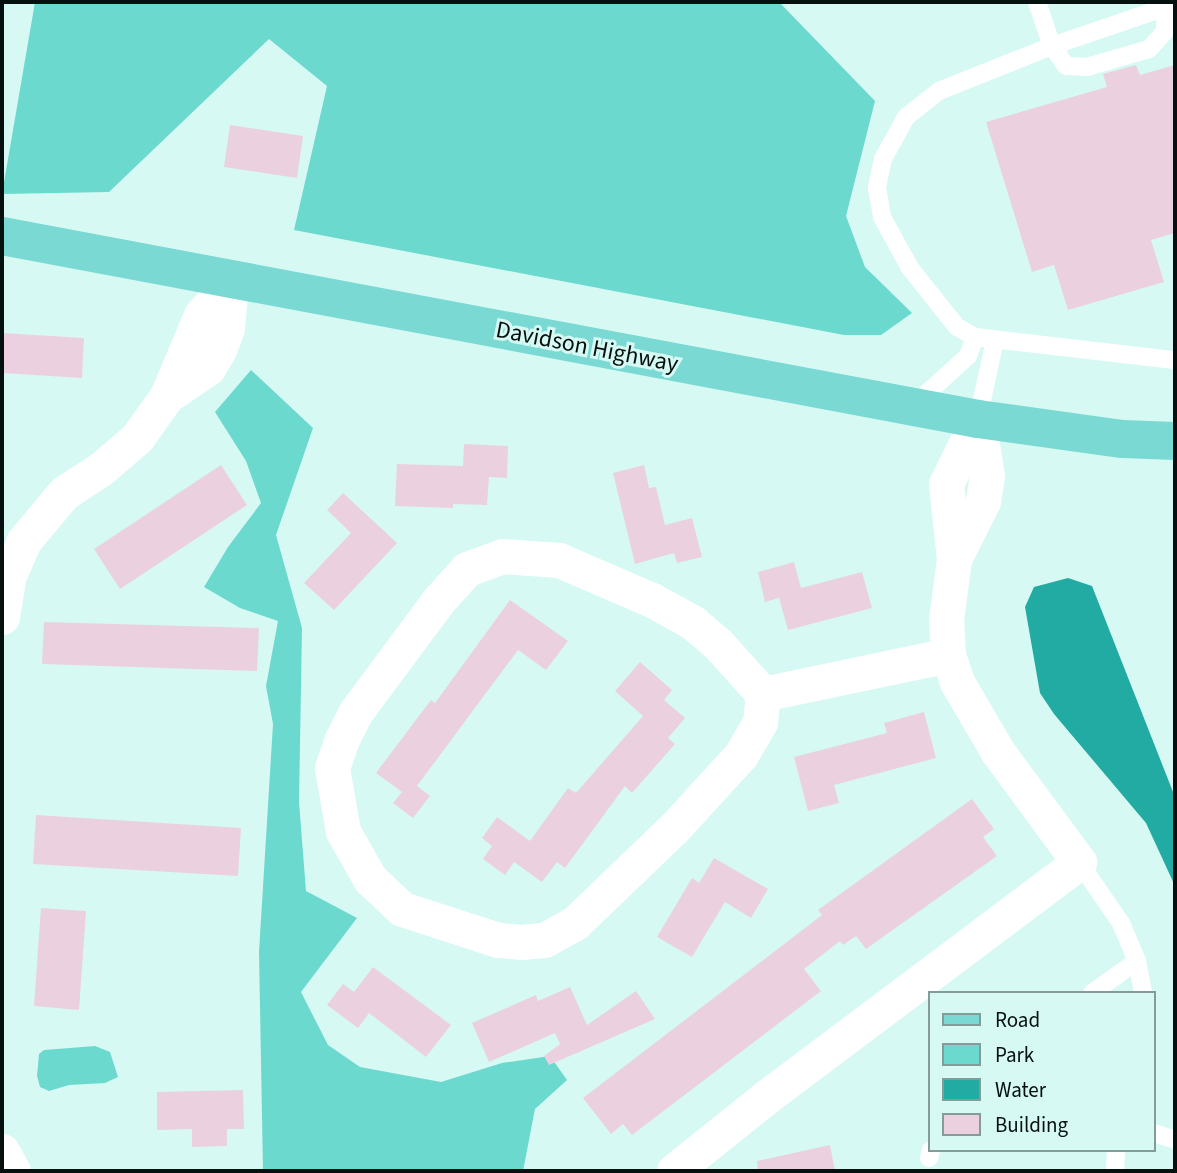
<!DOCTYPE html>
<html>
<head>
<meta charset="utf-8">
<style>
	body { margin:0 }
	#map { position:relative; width:1177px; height:1173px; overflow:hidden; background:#d7f9f4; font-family:"Source Sans 3",sans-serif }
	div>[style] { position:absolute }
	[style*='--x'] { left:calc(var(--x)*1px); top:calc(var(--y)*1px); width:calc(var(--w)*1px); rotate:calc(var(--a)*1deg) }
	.green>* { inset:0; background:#6cd9cf }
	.water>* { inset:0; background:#22aba2 }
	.building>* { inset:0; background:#ebd1e0 }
	.lane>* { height:18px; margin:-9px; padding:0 9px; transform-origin:9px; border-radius:9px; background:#fff }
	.street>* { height:35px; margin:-17.5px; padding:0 17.5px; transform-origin:17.5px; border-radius:17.5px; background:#fff }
	.primary>* { height:38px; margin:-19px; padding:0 19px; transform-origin:19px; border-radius:19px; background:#7bd9d3 }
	span { translate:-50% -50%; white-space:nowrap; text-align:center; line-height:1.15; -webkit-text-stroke:6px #d7f9f4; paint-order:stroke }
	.street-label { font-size:24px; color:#05100f }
	.frame { position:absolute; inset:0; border:4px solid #05100f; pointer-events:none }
	.legend { position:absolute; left:928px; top:991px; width:228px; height:161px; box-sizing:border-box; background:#d7f9f4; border:2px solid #839c98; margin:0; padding:9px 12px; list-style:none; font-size:21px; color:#05100f }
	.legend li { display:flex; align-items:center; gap:14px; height:35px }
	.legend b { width:35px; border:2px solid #839c98 }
</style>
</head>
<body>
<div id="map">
	<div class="green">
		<i style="clip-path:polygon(35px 2px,779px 2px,875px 101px,846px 216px,865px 267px,912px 313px,881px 335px,844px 335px,294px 230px,327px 86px,269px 39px,109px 192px,2px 194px)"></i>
		<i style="clip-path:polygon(251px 370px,313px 428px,276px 535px,302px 628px,299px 802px,306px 891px,357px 918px,301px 992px,328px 1045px,360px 1067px,441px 1082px,502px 1063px,550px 1056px,567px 1080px,535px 1109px,523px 1171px,263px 1171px,259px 952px,273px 724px,266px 686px,278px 621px,240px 608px,204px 587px,228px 547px,261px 503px,246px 461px,215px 412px)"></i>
		<i style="clip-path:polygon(95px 1046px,110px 1052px,118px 1077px,105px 1083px,69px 1085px,49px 1091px,40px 1087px,37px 1076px,39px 1054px,44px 1050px)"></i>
	</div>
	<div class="water">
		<i style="clip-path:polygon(1068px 578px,1092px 586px,1175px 797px,1175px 886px,1146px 823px,1054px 714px,1040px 693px,1025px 607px,1034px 587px)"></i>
	</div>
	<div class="building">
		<i style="clip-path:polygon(1136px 65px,1140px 75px,1175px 65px,1175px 233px,1151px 240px,1164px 282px,1068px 310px,1054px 265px,1032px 272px,986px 122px,1107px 87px,1103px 74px)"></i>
		<i style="clip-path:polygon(230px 125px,303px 136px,297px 178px,224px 167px)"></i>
		<i style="clip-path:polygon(2px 333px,84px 338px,82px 378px,2px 373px)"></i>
		<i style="clip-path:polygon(464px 444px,508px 446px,507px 478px,489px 477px,487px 505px,453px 504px,453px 508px,395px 506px,397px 464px,463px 466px)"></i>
		<i style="clip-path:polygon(221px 465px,247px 505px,120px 589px,94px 549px)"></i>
		<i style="clip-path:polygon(644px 465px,649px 488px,656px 487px,665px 525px,692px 518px,702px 557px,677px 563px,674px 553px,635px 564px,613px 473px)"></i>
		<i style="clip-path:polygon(343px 493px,397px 543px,334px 610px,304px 583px,351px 533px,327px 510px)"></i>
		<i style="clip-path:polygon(794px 562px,801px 588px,862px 572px,872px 608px,788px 630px,779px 598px,765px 602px,758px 572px)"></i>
		<i style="clip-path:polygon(510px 600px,568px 641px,546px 670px,518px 650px,417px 786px,430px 796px,413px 818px,393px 803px,402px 792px,376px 773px,431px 700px,435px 703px)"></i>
		<i style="clip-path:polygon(44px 622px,259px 628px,257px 671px,42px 664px)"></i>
		<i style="clip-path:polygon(640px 662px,672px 690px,664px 700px,685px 718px,668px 738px,675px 744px,632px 793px,625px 786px,565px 868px,557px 862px,542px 882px,514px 862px,505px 875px,483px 859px,492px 846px,482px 838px,497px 817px,530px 841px,568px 788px,576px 793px,643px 716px,615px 691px)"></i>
		<i style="clip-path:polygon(924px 712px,936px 758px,834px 785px,839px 803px,808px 811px,794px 757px,887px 733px,884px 723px)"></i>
		<i style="clip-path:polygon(972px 799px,994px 829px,983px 837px,997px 856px,866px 949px,856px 936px,843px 945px,840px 941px,804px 969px,821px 991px,632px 1135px,623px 1124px,611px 1134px,583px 1098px,822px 915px,818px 910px)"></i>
		<i style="clip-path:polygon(36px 815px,241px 828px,238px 876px,33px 864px)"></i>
		<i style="clip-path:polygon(714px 858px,768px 889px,751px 918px,725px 902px,692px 957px,657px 937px,692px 878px,699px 883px)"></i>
		<i style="clip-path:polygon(41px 908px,86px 911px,79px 1010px,34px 1006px)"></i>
		<i style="clip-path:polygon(373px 967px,451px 1025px,426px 1057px,369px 1013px,358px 1028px,327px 1005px,343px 984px,354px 992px)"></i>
		<i style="clip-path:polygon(570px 987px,587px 1025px,636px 991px,655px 1019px,549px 1065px,544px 1056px,560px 1044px,555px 1033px,489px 1062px,472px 1023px,536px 995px,538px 1001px)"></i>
		<i style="clip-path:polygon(243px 1090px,244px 1129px,227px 1129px,227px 1146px,192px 1147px,192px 1129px,157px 1130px,157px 1092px)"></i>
		<i style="clip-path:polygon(830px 1145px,835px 1171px,758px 1171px,757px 1161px)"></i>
	</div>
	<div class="lane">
		<i style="--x:1037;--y:2;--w:46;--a:71.2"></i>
		<i style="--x:1052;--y:46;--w:24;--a:55"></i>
		<i style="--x:1066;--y:66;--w:21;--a:3"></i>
		<i style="--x:1087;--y:67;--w:65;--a:-16.2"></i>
		<i style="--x:1149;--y:49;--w:24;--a:-48"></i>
		<i style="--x:1165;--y:31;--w:24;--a:-88"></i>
		<i style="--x:1175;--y:4;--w:130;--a:161.1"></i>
		<i style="--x:1052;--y:46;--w:122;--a:158.3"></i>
		<i style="--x:939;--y:91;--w:42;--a:141.8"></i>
		<i style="--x:906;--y:117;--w:48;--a:118.7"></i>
		<i style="--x:883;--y:159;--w:30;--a:102"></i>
		<i style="--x:877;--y:188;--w:29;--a:80"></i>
		<i style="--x:882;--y:217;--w:58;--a:61.2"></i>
		<i style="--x:910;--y:268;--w:75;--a:51.5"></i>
		<i style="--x:957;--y:327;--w:21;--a:29"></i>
		<i style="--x:975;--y:337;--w:201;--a:6.6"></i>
		<i style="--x:913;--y:406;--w:74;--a:-42.3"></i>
		<i style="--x:968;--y:356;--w:20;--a:-70"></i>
		<i style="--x:978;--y:419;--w:81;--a:-77.9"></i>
		<i style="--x:1079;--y:862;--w:74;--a:55.5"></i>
		<i style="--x:1121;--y:923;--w:41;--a:67.2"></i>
		<i style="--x:1137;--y:961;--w:55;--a:144.6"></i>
		<i style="--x:1137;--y:961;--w:33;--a:79"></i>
		<i style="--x:1154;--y:1133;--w:22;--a:18"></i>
		<i style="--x:929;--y:1158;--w:8;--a:-76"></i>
		<i style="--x:1115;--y:1171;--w:21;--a:-87"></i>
	</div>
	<div class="street">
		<i style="--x:167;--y:396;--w:50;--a:-34.3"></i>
		<i style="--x:208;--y:368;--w:21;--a:-59"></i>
		<i style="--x:219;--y:350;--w:23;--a:-70"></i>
		<i style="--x:227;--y:328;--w:47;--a:-85.1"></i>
		<i style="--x:502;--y:556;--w:57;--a:4"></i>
		<i style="--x:559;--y:560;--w:101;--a:23.3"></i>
		<i style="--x:652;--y:600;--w:46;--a:28.8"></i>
		<i style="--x:692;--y:622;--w:34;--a:40"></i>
		<i style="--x:718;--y:644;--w:67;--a:48"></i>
		<i style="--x:763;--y:694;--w:28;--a:96"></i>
		<i style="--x:760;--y:722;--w:38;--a:120"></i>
		<i style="--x:741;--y:755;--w:99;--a:132.5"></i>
		<i style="--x:674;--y:828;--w:137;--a:136.2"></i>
		<i style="--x:575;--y:923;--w:35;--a:151"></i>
		<i style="--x:544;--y:940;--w:22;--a:175"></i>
		<i style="--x:522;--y:942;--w:24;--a:-175"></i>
		<i style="--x:498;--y:940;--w:101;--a:-162.1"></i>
		<i style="--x:402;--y:909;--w:44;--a:-136.8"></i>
		<i style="--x:370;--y:879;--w:55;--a:-119.4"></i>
		<i style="--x:343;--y:831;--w:64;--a:-99.9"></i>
		<i style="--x:332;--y:768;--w:31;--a:-71"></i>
		<i style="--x:342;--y:739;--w:29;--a:-63"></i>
		<i style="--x:355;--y:713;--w:141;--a:-53.4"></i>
		<i style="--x:439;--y:600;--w:42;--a:-47.9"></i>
		<i style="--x:467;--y:569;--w:37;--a:-20"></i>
		<i style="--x:954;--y:559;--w:65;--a:-63.4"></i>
		<i style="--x:983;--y:501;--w:25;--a:-81"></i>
		<i style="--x:987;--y:476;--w:58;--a:-99"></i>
		<i style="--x:2;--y:617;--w:39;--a:-81"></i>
		<i style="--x:8;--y:578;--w:39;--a:-67"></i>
		<i style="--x:23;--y:542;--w:64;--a:-50.1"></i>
		<i style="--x:64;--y:493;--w:45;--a:-33.3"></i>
		<i style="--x:102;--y:468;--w:46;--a:-40.6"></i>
		<i style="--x:137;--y:438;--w:52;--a:-54.5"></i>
		<i style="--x:167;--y:396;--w:88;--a:-67.2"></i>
		<i style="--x:201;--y:315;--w:45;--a:-48.6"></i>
		<i style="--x:763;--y:694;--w:189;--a:-11.9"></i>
		<i style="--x:2;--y:1151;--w:23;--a:61"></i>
		<i style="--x:674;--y:1171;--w:122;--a:-38.7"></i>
		<i style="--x:769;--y:1095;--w:388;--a:-36.9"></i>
		<i style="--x:1079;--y:862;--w:137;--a:-126.4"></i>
		<i style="--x:998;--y:752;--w:81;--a:-120.4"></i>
		<i style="--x:957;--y:682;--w:28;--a:-108"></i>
		<i style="--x:948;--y:655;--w:35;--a:-93"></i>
		<i style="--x:946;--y:620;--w:62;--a:-82.5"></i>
		<i style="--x:954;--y:559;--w:75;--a:-96.1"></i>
		<i style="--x:946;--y:484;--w:72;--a:-63.8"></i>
	</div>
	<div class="primary">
		<i style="--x:2;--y:236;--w:993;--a:10.62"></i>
		<i style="--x:978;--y:419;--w:146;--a:7.9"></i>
		<i style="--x:1123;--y:439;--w:52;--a:2.2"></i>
	</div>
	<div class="street-label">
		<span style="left:587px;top:347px;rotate:11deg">Davidson Highway</span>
	</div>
	<div class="frame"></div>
	<ul class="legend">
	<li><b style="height:9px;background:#7bd9d3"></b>Road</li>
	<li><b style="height:19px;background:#6cd9cf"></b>Park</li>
	<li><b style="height:19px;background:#22aba2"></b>Water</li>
	<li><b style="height:19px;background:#ebd1e0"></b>Building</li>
	</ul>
</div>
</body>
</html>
